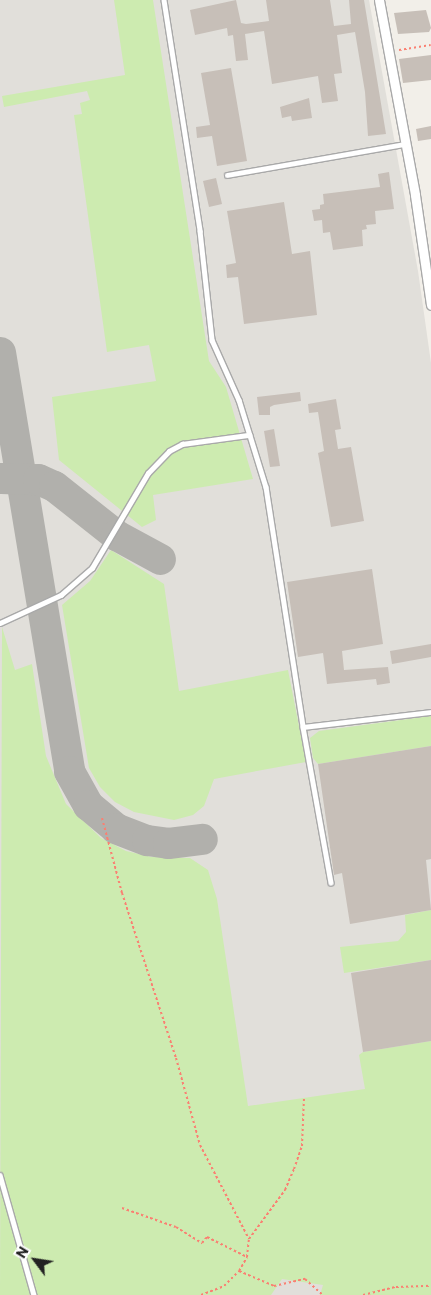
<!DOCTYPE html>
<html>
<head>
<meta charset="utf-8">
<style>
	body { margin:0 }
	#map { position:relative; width:431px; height:1295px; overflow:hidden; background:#f2efe9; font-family:Commissioner,sans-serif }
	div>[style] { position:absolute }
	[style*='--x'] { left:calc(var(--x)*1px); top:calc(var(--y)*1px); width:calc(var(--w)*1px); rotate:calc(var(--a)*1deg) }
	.airport>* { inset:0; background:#e1dfda }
	.grass>* { inset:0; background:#cdebb0 }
	.taxiway>* { height:31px; margin:-15.5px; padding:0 15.5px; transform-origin:15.5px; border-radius:15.5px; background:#b1b0ac }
	.building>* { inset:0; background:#c7bfb8 }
	.path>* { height:2px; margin-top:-1px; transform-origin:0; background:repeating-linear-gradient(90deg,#fa8072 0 2.5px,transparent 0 5px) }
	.roads { filter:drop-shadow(1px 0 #a9a9a9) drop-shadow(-1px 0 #a9a9a9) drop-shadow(0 1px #a9a9a9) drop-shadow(0 -1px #a9a9a9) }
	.service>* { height:4.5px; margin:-2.25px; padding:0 2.25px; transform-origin:2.25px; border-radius:2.25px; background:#fff }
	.minor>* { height:9px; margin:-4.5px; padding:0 4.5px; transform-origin:4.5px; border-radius:4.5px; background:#fff }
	span { translate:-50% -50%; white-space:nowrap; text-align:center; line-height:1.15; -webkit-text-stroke:4px #fff; paint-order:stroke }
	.north { position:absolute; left:10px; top:1235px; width:50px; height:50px; -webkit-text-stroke:4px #fff; paint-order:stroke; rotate:301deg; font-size:14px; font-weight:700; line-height:20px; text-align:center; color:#222 }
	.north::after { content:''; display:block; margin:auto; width:18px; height:22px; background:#222; clip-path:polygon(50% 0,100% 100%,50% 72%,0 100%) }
</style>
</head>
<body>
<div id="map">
	<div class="airport">
		<i style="clip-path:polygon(0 0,369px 0,418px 271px,431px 363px,431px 1295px,0 1295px)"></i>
	</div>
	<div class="grass">
		<i style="clip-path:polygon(114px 0,153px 0,209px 361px,226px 387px,253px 479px,153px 495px,156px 520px,142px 527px,59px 460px,52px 397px,156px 381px,149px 345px,107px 352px,74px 115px,82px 114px,80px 103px,90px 100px,87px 91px,4px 107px,2px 96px,125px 75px)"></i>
		<i style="clip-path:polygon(111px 550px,164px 584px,179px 691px,288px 670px,306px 762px,214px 779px,204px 806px,193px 815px,174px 820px,134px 812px,115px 802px,100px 787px,89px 768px,62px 605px,90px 581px)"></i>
		<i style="clip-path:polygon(2px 627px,15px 670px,32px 664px,46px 756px,66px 804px,101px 838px,126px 851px,152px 857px,190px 858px,208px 870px,217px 899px,248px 1106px,365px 1089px,359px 1055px,363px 1052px,431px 1041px,431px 1295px,320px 1295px,323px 1285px,282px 1279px,271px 1295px,0 1295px)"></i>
		<i style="clip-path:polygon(431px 716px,431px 746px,318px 764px,313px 758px,310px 738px,319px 731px)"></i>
		<i style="clip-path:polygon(431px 910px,431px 960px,344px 973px,340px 947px,398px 941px,406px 932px,405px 915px)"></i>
	</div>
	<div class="taxiway">
		<i style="--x:0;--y:352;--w:425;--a:80.6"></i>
		<i style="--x:69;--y:771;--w:39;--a:61"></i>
		<i style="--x:88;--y:805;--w:35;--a:40"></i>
		<i style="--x:115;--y:828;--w:34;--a:21"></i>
		<i style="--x:147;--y:840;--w:21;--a:8"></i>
		<i style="--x:168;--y:843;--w:34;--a:-7"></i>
		<i style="--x:1;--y:478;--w:37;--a:2"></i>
		<i style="--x:38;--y:479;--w:17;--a:24"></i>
		<i style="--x:54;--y:486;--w:79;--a:38.3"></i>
		<i style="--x:116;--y:535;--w:50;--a:28.6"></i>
	</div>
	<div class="building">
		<i style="clip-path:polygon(236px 0,241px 23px,246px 24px,269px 21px,266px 0,330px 0,334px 26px,351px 24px,349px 0,364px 0,386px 134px,368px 136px,365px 92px,355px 32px,337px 35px,342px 73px,334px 74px,338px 101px,322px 103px,318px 76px,272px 84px,264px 31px,245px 34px,248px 60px,236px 61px,233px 35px,228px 36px,227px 28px,195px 35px,190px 10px)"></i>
		<i style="clip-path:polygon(426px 10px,431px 28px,429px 32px,398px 34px,394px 13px)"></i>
		<i style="clip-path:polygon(431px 55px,431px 80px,403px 83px,399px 59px)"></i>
		<i style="clip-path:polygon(231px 68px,247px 161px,217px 166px,212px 136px,197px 138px,196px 127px,210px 125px,201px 73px)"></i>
		<i style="clip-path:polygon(309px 98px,312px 118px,292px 121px,291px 116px,282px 118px,280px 107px)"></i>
		<i style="clip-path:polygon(431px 126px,431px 139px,418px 141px,416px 129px)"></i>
		<i style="clip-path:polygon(389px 172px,394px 209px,375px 211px,376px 224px,366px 225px,367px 229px,362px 230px,363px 246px,333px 250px,330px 232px,323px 233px,322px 220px,314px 221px,312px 210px,320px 209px,320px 205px,324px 204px,323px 194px,380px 187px,378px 174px)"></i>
		<i style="clip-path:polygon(216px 178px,222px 204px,209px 207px,203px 181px)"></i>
		<i style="clip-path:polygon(284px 202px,292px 254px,310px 251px,317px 315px,244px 324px,238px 277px,227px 278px,226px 265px,236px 263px,227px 211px)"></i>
		<i style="clip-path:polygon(300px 392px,301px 401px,274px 405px,270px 407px,270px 415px,259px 415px,257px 397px)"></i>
		<i style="clip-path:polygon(336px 399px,341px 429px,335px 430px,338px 449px,351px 447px,364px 521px,331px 527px,318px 453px,324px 451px,318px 412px,309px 413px,308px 404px)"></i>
		<i style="clip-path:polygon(274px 429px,280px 466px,270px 467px,264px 431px)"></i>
		<i style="clip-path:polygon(372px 569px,383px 644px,342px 651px,344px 670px,388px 667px,390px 683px,377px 685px,376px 679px,327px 684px,323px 653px,298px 657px,287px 582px)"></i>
		<i style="clip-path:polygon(431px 644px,431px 657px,392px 664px,390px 651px)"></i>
		<i style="clip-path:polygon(431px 746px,431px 859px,426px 860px,431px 910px,350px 924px,342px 873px,334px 875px,318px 764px)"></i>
		<i style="clip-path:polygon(431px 960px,431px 1041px,363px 1052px,351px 973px)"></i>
	</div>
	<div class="path">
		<i style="--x:399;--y:50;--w:32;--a:-9"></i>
		<i style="--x:102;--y:818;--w:78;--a:75.1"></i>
		<i style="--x:122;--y:893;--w:174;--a:71.9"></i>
		<i style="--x:176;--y:1058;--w:90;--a:74.6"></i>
		<i style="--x:200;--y:1145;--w:106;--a:62.5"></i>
		<i style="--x:122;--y:1208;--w:57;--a:19.4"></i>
		<i style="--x:176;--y:1227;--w:31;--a:32"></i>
		<i style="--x:202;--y:1243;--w:8;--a:-50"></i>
		<i style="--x:207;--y:1237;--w:45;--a:26.6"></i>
		<i style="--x:239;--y:1271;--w:16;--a:-60"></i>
		<i style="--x:247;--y:1257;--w:18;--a:-84"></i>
		<i style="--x:249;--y:1239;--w:61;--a:-53.7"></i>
		<i style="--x:285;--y:1190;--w:23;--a:-67"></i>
		<i style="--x:294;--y:1169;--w:24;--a:-71"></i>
		<i style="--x:302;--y:1146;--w:48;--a:-87.6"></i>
		<i style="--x:201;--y:1295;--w:25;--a:-21"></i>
		<i style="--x:224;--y:1286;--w:21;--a:-45"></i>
		<i style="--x:239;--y:1271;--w:38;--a:23"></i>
		<i style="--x:274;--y:1286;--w:32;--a:-13"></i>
		<i style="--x:305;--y:1279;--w:24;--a:42"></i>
		<i style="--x:363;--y:1295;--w:34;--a:-14"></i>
		<i style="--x:396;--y:1287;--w:35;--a:-2"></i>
	</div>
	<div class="roads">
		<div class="service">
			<i style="--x:164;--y:0;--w:234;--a:81.1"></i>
			<i style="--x:200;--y:231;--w:110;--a:83.7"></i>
			<i style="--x:212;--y:340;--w:66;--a:65.8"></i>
			<i style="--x:239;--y:400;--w:91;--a:72.8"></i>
			<i style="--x:266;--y:487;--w:243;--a:81.2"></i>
			<i style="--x:303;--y:727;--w:158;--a:79.8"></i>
			<i style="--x:227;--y:175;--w:181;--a:-9.9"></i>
			<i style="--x:0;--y:623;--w:67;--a:-24.7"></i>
			<i style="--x:61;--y:595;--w:41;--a:-41.1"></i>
			<i style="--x:92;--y:568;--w:110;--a:-59.5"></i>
			<i style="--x:148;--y:473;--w:30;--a:-46"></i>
			<i style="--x:169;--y:451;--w:15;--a:-28"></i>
			<i style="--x:182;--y:444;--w:68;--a:-7.7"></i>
			<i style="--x:303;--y:727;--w:129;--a:-6.7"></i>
			<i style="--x:0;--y:1175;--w:125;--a:74.2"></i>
		</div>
		<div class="minor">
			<i style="--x:379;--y:0;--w:198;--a:79.5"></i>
			<i style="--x:415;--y:195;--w:111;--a:81.7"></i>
		</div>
	</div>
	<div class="north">N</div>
</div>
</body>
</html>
